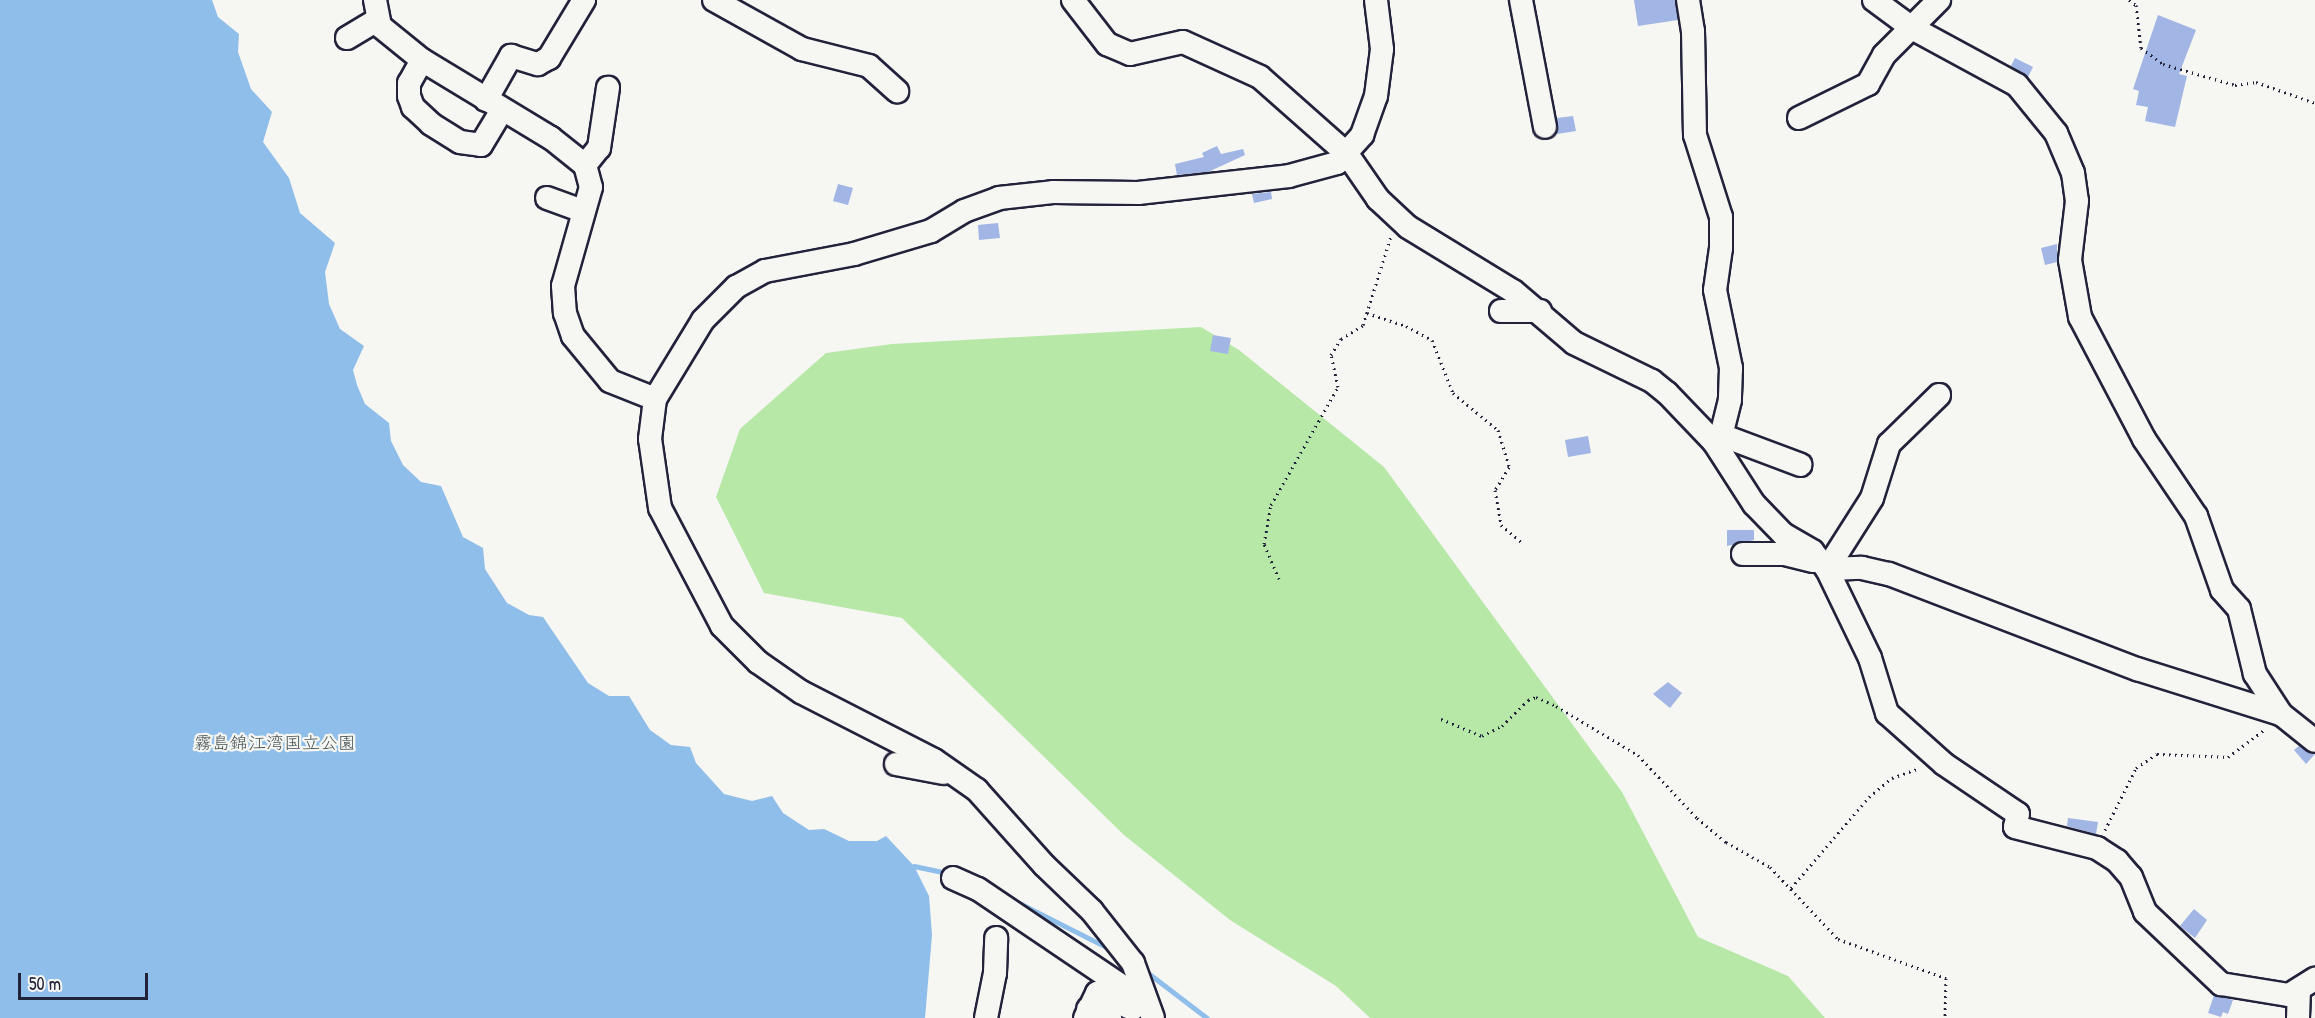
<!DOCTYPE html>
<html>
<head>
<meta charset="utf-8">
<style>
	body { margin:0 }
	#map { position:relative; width:2315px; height:1018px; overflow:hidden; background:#f6f6f2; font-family:"Patrick Hand","Klee One",sans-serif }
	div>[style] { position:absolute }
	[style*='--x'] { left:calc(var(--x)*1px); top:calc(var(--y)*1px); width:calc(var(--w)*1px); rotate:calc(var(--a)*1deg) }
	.green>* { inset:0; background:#b7e8a8 }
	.water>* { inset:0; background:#8ebee9 }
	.stream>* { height:5px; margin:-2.5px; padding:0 2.5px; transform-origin:2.5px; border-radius:2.5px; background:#8ebee9 }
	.building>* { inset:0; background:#a1b6e4 }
	.path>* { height:3px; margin-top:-1.5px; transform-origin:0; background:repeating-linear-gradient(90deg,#22223b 0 1.5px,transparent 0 6px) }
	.roads { filter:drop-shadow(2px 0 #22223b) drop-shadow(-2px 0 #22223b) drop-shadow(0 2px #22223b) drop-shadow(0 -2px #22223b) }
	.minor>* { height:22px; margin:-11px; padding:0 11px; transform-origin:11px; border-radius:11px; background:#f6f6f2 }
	span { translate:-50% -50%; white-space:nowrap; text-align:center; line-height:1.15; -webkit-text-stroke:4.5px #f6f6f2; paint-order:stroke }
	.park-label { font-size:18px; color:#475456 }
	.scale { position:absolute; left:18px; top:973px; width:130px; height:27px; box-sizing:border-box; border:3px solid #22223b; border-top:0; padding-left:8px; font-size:18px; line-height:21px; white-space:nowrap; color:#22223b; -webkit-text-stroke:4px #f6f6f2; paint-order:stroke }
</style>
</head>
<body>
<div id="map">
	<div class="green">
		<i style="clip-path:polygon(1201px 327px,1239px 350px,1384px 467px,1622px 792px,1698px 937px,1788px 976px,1825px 1018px,1370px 1018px,1336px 986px,1230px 920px,1124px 835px,902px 618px,764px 593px,716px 497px,740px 429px,826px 353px,892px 344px)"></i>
	</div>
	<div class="water">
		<i style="clip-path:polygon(0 0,212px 0,218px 17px,239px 34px,238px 52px,251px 89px,272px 112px,263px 142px,289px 178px,300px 213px,335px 243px,325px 272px,329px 304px,340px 329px,364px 346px,353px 370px,357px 385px,365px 404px,389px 423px,391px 441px,403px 465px,421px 482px,441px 486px,463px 537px,483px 548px,485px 569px,507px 603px,529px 615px,543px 617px,588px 683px,609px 696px,629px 696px,650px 730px,671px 745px,690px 747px,696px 763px,724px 794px,752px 801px,772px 796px,783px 813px,809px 830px,824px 829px,849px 841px,877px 841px,886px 836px,914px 866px,929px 896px,932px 935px,925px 1018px,0 1018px)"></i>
	</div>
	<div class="stream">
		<i style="--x:914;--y:866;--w:35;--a:12"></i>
		<i style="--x:1015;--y:901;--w:104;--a:26.8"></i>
		<i style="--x:1144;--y:970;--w:79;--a:37.3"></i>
	</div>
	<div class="building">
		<i style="clip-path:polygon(1634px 0,1675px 0,1678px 20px,1638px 26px)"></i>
		<i style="clip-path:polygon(2158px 15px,2196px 30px,2179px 74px,2187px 76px,2175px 127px,2145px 121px,2148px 107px,2136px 105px,2139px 91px,2133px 89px)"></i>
		<i style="clip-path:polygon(2015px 58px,2033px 67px,2028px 77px,2011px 66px)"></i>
		<i style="clip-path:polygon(1573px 116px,1576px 131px,1557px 134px,1557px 118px)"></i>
		<i style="clip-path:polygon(1217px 146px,1221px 154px,1243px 149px,1245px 155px,1208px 172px,1177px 175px,1175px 164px,1204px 157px,1202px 153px)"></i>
		<i style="clip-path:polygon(838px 184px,853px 188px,848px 205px,833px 201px)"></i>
		<i style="clip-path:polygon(1271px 192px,1272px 199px,1254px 203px,1252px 194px)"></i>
		<i style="clip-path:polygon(998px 223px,1000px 238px,979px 240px,978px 225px)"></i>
		<i style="clip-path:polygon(2057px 244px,2057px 262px,2045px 265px,2041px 248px)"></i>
		<i style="clip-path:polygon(1213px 335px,1231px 338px,1228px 354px,1210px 351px)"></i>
		<i style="clip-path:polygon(1588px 436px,1591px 453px,1568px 457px,1565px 440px)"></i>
		<i style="clip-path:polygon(1727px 530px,1754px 530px,1754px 540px,1727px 546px)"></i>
		<i style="clip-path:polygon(1668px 682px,1682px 693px,1670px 708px,1653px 694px)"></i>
		<i style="clip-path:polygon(2299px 746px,2315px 754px,2306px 764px,2294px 750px)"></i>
		<i style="clip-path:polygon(2068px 818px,2098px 822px,2096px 834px,2067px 826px)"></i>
		<i style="clip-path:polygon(2194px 909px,2207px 920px,2195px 938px,2180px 926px)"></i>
		<i style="clip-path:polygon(2214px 995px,2233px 1000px,2228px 1014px,2223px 1012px,2221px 1017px,2208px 1013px)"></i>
	</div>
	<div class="path">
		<i style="--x:2129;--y:0;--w:9;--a:36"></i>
		<i style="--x:2136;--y:5;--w:43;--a:83.4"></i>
		<i style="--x:2141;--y:48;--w:27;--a:36"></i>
		<i style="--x:2163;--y:64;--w:75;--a:16.3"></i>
		<i style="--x:2235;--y:85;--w:21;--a:-8"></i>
		<i style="--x:2256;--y:82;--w:63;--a:19.6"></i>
		<i style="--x:1367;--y:313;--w:41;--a:18.4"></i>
		<i style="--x:1406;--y:326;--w:30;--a:28"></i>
		<i style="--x:1432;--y:340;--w:57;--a:68.4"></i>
		<i style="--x:1453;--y:393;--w:58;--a:39.4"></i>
		<i style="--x:1498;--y:430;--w:39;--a:73"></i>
		<i style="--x:1509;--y:467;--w:27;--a:121"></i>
		<i style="--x:1495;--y:490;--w:36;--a:80"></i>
		<i style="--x:1501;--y:525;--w:26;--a:40"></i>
		<i style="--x:1279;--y:579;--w:38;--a:-113"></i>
		<i style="--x:1264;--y:544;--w:40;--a:-80"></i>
		<i style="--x:1271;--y:505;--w:136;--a:-60.4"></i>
		<i style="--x:1338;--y:387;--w:33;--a:-102"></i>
		<i style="--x:1331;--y:355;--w:19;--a:-58"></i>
		<i style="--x:1341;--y:339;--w:26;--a:-32"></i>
		<i style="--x:1363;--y:325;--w:93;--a:-72.5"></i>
		<i style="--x:1441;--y:719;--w:44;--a:22.5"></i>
		<i style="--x:1482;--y:736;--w:22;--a:-27"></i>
		<i style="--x:1502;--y:726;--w:37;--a:-45"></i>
		<i style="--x:1528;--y:700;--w:9;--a:-21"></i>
		<i style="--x:1536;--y:697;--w:22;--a:24"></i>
		<i style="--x:1556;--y:706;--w:96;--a:30.9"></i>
		<i style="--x:1638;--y:755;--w:86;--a:46.9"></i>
		<i style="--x:1697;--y:818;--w:38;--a:40"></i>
		<i style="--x:1726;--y:842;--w:51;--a:29.6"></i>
		<i style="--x:1770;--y:867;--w:99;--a:46.6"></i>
		<i style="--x:1838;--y:939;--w:115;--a:19.9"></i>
		<i style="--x:1946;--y:978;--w:40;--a:91.4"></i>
		<i style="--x:2105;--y:830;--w:69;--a:-63.4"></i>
		<i style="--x:2136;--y:768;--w:25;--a:-34"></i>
		<i style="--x:2157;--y:754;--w:71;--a:2.4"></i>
		<i style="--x:2228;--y:757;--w:45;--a:-36.9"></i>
		<i style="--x:1791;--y:888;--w:120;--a:-49.4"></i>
		<i style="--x:1869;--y:797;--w:30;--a:-40"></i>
		<i style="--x:1892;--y:778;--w:29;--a:-20"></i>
	</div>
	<div class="roads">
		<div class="minor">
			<i style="--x:375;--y:0;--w:26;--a:79"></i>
			<i style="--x:380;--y:26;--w:54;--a:39"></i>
			<i style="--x:422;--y:60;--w:151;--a:31.2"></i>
			<i style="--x:551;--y:138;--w:43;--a:38.5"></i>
			<i style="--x:585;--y:165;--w:23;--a:75"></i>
			<i style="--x:591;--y:187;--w:103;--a:105.8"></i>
			<i style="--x:563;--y:286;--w:27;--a:86"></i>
			<i style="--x:565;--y:313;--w:24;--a:71"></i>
			<i style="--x:573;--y:336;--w:58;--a:50.6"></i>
			<i style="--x:610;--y:381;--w:48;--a:21.8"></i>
			<i style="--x:714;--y:0;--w:101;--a:29.1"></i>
			<i style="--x:802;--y:49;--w:69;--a:14.2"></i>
			<i style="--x:869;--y:66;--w:38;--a:42"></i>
			<i style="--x:1073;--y:0;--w:56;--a:52.3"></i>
			<i style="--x:1107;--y:44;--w:25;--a:23"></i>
			<i style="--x:1130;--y:54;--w:54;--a:-12.8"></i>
			<i style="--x:1183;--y:42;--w:85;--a:24.4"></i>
			<i style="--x:1260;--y:77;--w:116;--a:41.5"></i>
			<i style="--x:1347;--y:154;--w:55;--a:55.4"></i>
			<i style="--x:1378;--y:199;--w:41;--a:43"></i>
			<i style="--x:1408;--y:227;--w:123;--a:31.4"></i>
			<i style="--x:1513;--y:291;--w:80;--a:40.4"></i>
			<i style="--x:1574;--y:343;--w:87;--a:26"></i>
			<i style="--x:1652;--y:381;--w:19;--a:39"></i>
			<i style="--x:1667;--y:393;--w:68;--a:46.2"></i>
			<i style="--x:1714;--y:442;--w:74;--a:57.2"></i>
			<i style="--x:1754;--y:504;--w:42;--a:46"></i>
			<i style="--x:1783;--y:534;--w:34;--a:30"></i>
			<i style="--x:1812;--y:551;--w:23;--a:50"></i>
			<i style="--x:1827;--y:569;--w:99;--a:64.2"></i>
			<i style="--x:1870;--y:658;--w:58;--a:72.8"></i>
			<i style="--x:1887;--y:713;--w:76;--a:41.8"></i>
			<i style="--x:1944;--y:764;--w:89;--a:34"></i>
			<i style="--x:2018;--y:814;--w:13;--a:103"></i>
			<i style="--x:2015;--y:827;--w:85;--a:14.4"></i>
			<i style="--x:2097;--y:848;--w:24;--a:33"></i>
			<i style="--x:2117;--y:861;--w:21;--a:49"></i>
			<i style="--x:2131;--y:877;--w:38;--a:68"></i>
			<i style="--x:2145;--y:912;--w:105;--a:43.5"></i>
			<i style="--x:2221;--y:984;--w:69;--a:9.2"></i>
			<i style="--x:2289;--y:995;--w:31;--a:-32"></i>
			<i style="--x:1521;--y:0;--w:129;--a:79.3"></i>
			<i style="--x:1688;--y:0;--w:31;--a:81"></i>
			<i style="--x:1693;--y:31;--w:104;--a:88.9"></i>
			<i style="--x:1695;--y:135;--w:86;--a:72.4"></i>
			<i style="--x:1721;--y:217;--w:31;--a:90"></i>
			<i style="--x:1721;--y:248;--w:42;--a:98.1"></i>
			<i style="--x:1715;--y:290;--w:80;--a:78.4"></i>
			<i style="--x:1731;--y:368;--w:32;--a:92"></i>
			<i style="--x:1730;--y:400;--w:36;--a:104"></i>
			<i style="--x:1721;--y:435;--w:10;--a:135"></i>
			<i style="--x:1874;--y:0;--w:47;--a:36.4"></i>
			<i style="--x:1912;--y:28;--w:119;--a:28.5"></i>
			<i style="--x:2017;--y:85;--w:62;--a:50.9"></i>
			<i style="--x:2056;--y:133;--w:43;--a:67"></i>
			<i style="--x:2073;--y:173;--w:28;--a:82"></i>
			<i style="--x:2077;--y:201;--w:59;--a:96.8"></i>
			<i style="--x:2070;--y:260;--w:58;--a:80"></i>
			<i style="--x:2080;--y:317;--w:138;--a:62.3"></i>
			<i style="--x:2144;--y:439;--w:93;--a:56"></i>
			<i style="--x:2196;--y:516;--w:78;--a:70.6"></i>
			<i style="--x:2222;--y:590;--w:25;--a:48"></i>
			<i style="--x:2239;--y:609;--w:67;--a:76.2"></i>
			<i style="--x:2255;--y:674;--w:48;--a:57"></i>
			<i style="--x:347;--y:38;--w:35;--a:-31"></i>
			<i style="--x:422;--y:60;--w:26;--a:119"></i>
			<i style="--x:409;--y:83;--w:13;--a:90"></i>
			<i style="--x:409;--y:96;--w:12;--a:70"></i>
			<i style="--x:413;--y:107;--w:25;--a:43"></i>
			<i style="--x:431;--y:124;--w:34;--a:32"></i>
			<i style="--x:460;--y:142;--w:21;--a:8"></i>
			<i style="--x:481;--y:145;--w:41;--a:-59"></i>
			<i style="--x:486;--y:100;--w:51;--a:-60.4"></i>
			<i style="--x:511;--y:56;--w:28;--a:17"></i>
			<i style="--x:538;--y:64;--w:13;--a:-29"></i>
			<i style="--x:549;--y:58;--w:68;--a:-58.9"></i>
			<i style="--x:1799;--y:118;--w:77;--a:-26.2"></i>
			<i style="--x:1868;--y:84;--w:33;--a:-61"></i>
			<i style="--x:1884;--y:55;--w:78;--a:-45"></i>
			<i style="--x:585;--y:165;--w:22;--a:-51"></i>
			<i style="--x:599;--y:148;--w:61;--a:-81.5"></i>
			<i style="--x:547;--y:198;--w:38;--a:20"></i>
			<i style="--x:1501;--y:311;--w:39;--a:0"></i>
			<i style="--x:1721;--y:435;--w:85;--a:20.6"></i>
			<i style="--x:1743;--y:554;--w:42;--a:0"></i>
			<i style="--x:1785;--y:554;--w:29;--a:14"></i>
			<i style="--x:1827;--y:569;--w:35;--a:-2"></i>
			<i style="--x:1862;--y:568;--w:28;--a:13"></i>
			<i style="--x:1889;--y:574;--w:266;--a:21"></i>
			<i style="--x:2137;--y:669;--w:151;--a:17.4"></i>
			<i style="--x:2281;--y:714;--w:43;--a:38.5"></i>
			<i style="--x:1827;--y:569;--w:84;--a:-57.6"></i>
			<i style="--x:1872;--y:498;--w:57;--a:-72.5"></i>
			<i style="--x:1889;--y:444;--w:70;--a:-44.4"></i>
			<i style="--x:896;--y:764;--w:48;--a:10.8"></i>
			<i style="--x:953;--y:878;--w:27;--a:24"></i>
			<i style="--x:978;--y:889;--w:200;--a:34"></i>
			<i style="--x:1088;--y:1009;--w:24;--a:22"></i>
			<i style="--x:986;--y:1018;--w:46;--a:-78.7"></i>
			<i style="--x:995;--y:973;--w:35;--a:-88"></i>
			<i style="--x:1085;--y:1018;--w:28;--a:-64"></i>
			<i style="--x:1097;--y:993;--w:39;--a:24"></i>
			<i style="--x:1153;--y:1018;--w:59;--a:-110"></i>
			<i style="--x:1133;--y:963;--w:66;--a:-128.3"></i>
			<i style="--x:1092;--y:911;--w:66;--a:-136.2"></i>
			<i style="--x:1044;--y:865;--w:101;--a:-131.8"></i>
			<i style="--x:977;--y:790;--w:52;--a:-145.1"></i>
			<i style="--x:934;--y:760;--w:149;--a:-152.9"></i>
			<i style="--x:801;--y:692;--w:52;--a:-145.1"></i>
			<i style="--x:758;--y:662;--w:51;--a:-135"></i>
			<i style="--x:722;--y:626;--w:133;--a:-117.7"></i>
			<i style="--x:660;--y:508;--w:70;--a:-98.2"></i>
			<i style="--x:650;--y:439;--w:40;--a:-82.9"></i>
			<i style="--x:655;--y:399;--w:92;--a:-58.7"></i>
			<i style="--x:703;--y:320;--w:47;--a:-45"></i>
			<i style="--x:736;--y:287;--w:33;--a:-29"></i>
			<i style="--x:765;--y:271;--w:91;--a:-10.8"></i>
			<i style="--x:854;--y:254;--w:80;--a:-16.6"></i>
			<i style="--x:931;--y:231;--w:39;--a:-31"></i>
			<i style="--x:964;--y:211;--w:37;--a:-20"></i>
			<i style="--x:999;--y:198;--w:54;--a:-6.3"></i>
			<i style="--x:1053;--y:192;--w:85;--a:0.7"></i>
			<i style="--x:1138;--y:193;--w:152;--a:-6.4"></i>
			<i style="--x:1289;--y:176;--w:50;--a:-15.2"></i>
			<i style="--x:1337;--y:163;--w:38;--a:-48"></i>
			<i style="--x:1362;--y:135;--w:41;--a:-70.3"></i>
			<i style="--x:1376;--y:96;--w:47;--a:-82.7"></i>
			<i style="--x:1382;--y:49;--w:49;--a:-97"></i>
			<i style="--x:2298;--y:1018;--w:29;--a:-88"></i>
		</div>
	</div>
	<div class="park-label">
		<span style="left:275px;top:743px">霧島錦江湾国立公園</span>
	</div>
	<div class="scale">50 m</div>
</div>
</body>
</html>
